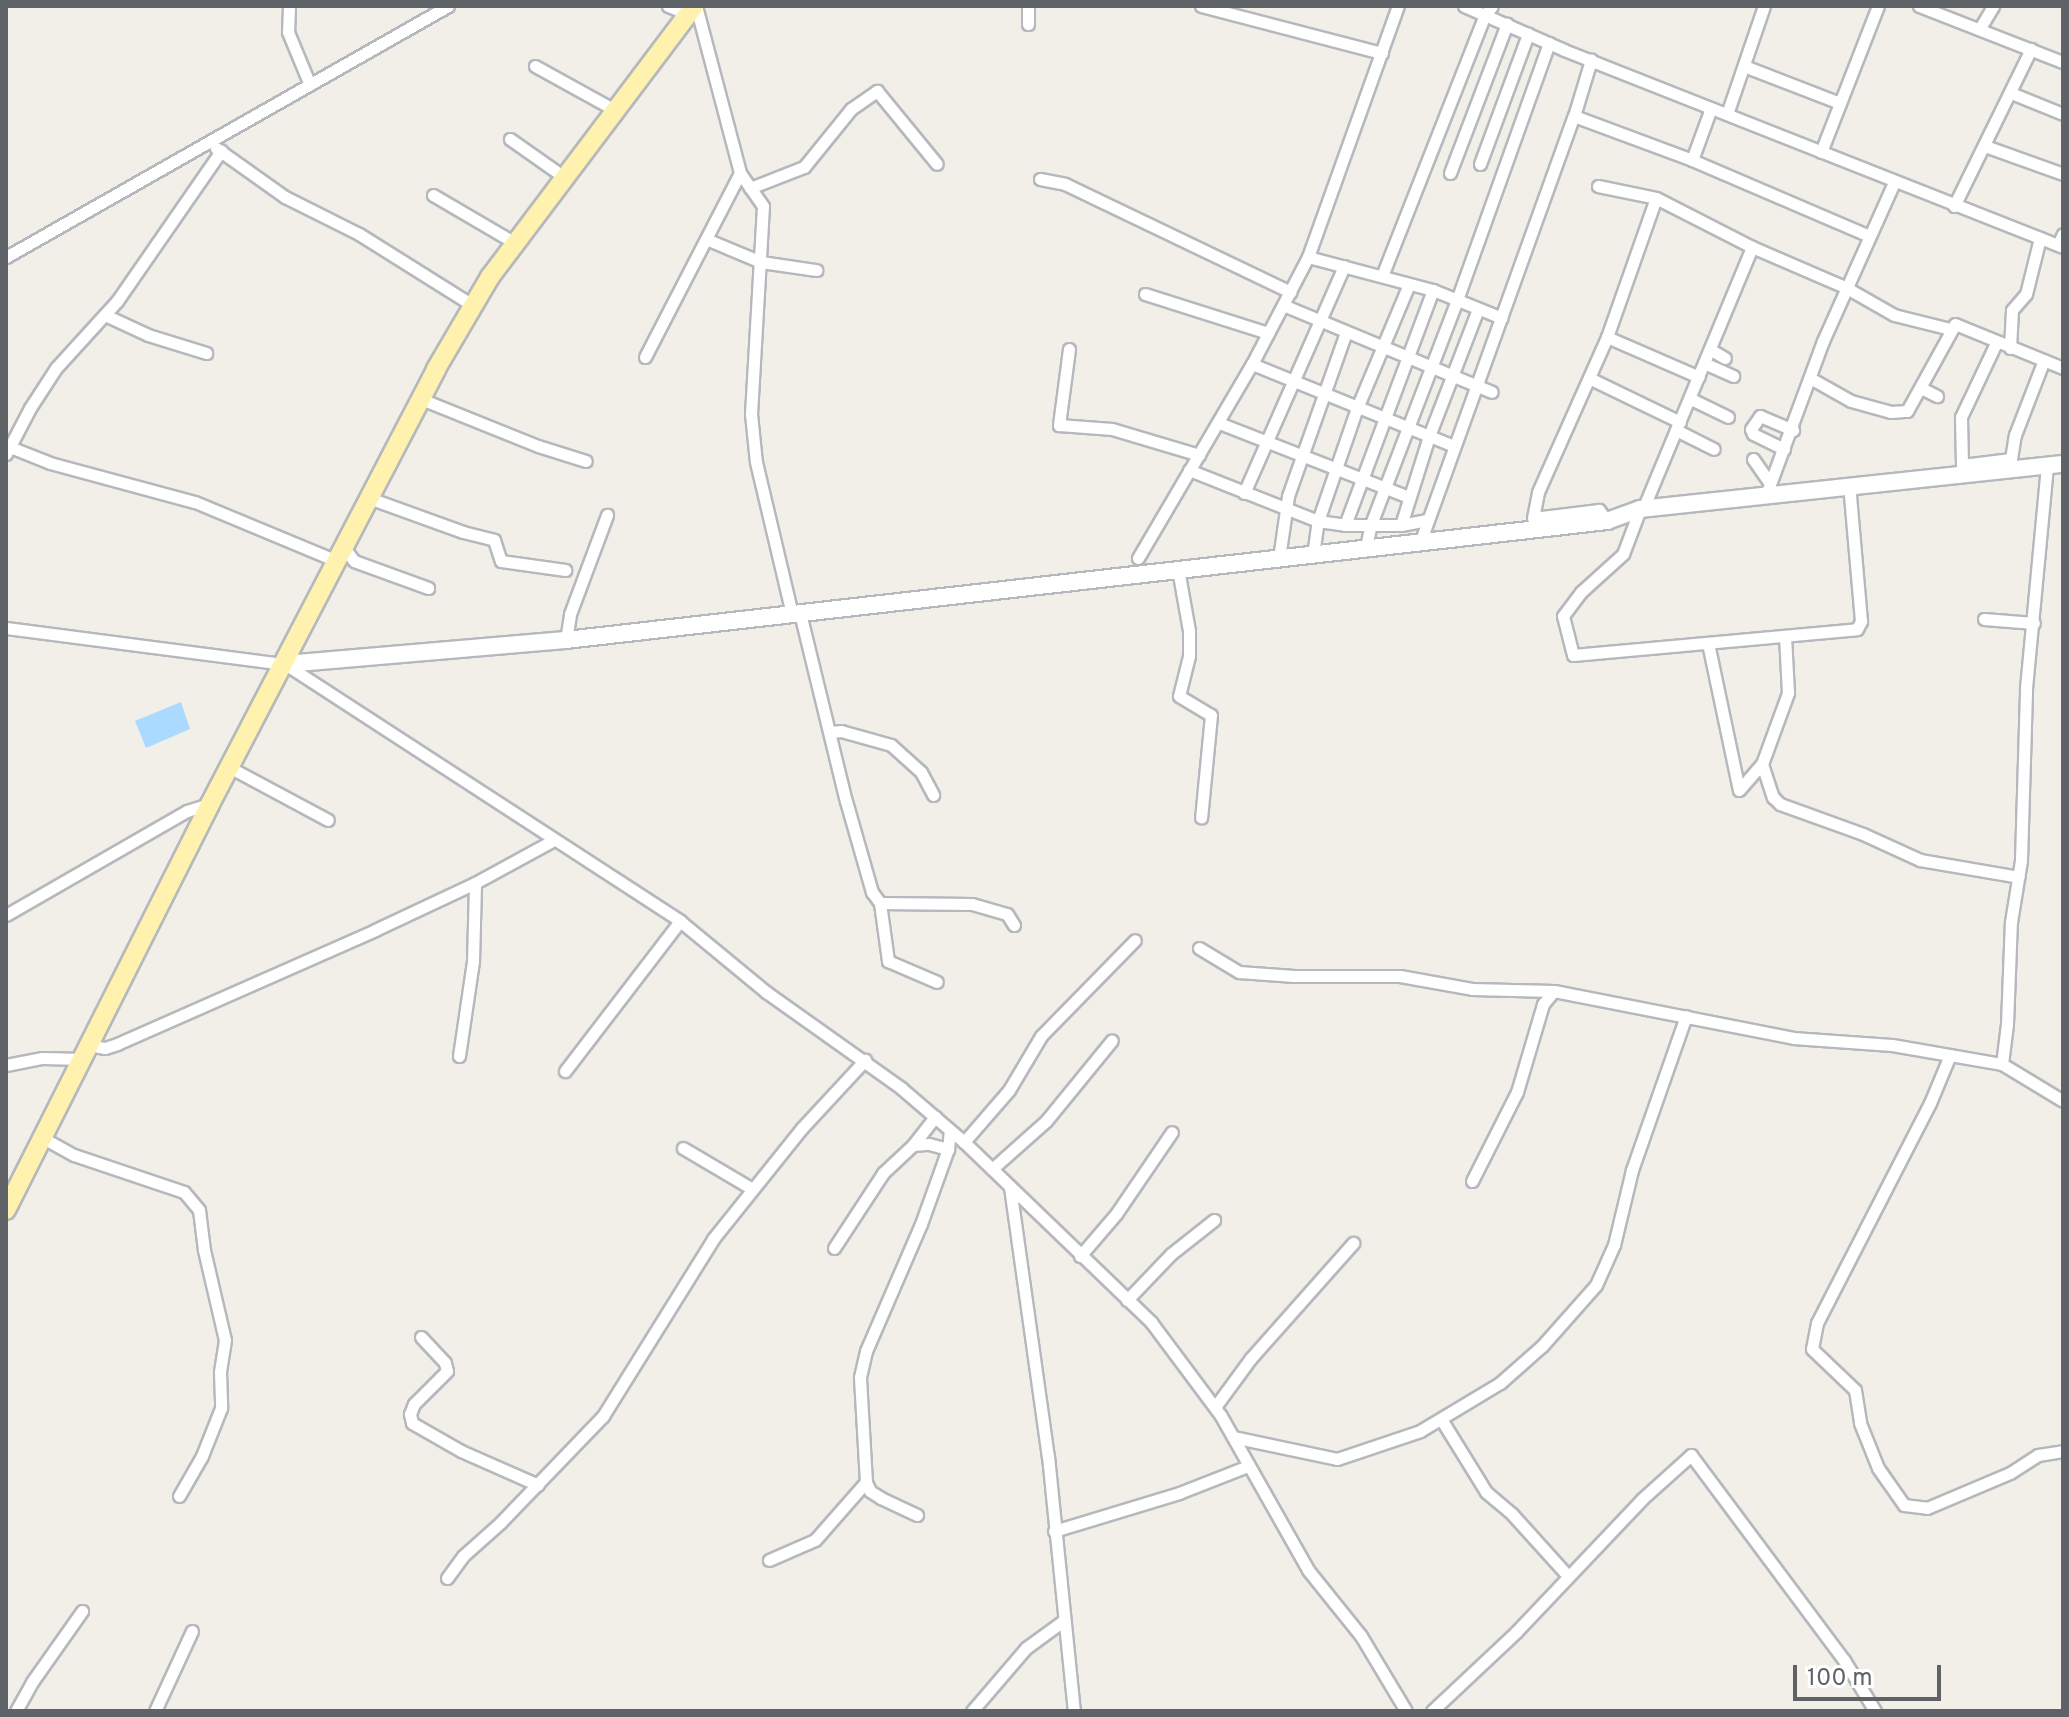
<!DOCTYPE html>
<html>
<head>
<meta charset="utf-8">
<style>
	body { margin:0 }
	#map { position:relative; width:2069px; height:1717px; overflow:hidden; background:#f1efe8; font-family:Overpass,sans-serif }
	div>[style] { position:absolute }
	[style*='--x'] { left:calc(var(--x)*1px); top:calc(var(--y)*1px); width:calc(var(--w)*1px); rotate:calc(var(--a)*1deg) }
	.water>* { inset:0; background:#aadaff }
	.roads { filter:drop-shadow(2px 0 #b5b8bc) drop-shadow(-2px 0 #b5b8bc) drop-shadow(0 2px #b5b8bc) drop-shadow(0 -2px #b5b8bc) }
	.street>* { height:11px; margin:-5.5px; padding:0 5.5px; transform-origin:5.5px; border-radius:5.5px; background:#fff }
	.secondary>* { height:16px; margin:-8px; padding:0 8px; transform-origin:8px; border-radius:8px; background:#fff }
	.primary>* { height:18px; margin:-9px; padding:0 9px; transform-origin:9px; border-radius:9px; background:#fff2af }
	span { translate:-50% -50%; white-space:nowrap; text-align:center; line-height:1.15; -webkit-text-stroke:8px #fff; paint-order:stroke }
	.frame { position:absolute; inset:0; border:8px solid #5f6368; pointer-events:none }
	.scale { position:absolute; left:1793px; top:1665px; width:148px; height:36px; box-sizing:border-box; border:4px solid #5f6368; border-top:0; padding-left:10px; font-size:24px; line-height:28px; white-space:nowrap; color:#5f6368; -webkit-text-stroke:6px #fff; paint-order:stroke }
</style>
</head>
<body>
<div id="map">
	<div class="water">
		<i style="clip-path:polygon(181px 702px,190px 729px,146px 748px,135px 721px)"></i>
	</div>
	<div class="roads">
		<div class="street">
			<i style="--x:289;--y:6;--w:26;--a:92"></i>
			<i style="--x:288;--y:32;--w:57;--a:67.5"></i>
			<i style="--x:668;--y:6;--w:22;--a:22"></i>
			<i style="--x:696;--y:6;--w:173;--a:75.2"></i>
			<i style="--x:740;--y:173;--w:40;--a:55.1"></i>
			<i style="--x:763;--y:206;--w:208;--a:93.3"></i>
			<i style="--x:751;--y:414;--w:48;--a:84.1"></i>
			<i style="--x:756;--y:462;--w:156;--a:76.7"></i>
			<i style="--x:1028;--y:6;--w:18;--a:90"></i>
			<i style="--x:1201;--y:6;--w:187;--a:14.6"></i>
			<i style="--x:1464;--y:6;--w:109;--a:23.7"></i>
			<i style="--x:1564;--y:50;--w:536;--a:21.54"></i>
			<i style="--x:1919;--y:6;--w:155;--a:21.3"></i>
			<i style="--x:1980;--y:28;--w:26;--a:-59"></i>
			<i style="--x:535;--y:66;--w:89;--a:28.9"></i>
			<i style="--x:1744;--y:66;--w:103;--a:21.1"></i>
			<i style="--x:2011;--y:93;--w:56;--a:22"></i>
			<i style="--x:1727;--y:114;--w:114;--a:-71.1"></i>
			<i style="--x:1574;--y:116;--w:126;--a:20.4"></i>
			<i style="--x:1692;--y:160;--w:193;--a:23.2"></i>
			<i style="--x:510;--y:139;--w:66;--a:35.1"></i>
			<i style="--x:1985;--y:146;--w:83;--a:19.7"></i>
			<i style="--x:216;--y:148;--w:85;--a:35.4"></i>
			<i style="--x:285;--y:197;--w:83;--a:26.6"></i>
			<i style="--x:359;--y:234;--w:136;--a:32.1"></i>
			<i style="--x:1821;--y:152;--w:157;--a:-68.7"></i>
			<i style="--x:1692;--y:160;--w:55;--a:-69.9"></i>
			<i style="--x:1480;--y:164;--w:139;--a:-69.7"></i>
			<i style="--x:1450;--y:173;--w:160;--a:-69.1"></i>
			<i style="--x:1040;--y:179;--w:25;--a:11"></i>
			<i style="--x:1065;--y:184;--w:250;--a:25.6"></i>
			<i style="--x:1598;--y:186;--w:59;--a:11.7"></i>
			<i style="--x:1656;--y:198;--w:108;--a:27"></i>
			<i style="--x:1752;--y:247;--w:101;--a:23.3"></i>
			<i style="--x:1845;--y:287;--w:56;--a:29.7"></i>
			<i style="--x:1894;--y:315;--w:58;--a:14"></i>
			<i style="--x:750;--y:188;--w:58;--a:-21.3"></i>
			<i style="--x:804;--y:167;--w:75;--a:-51"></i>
			<i style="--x:851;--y:109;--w:32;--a:-35"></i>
			<i style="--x:877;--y:91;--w:94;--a:50.6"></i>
			<i style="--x:433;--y:195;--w:95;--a:30.3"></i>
			<i style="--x:1954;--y:206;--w:175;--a:-63.9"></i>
			<i style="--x:706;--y:239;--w:60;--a:22.7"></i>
			<i style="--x:761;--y:262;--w:56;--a:8.3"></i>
			<i style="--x:2058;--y:245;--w:12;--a:-66"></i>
			<i style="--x:6;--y:257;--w:508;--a:-29.59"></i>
			<i style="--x:1308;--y:257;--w:129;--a:14.8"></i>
			<i style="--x:1433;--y:290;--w:74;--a:22.1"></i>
			<i style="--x:1382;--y:276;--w:281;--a:-68.5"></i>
			<i style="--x:1485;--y:15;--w:11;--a:-52"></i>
			<i style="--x:1145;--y:294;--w:129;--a:17.6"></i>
			<i style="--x:1283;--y:305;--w:226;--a:22.6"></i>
			<i style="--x:105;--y:315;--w:47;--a:24.9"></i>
			<i style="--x:148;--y:335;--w:61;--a:17.2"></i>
			<i style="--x:1607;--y:337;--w:100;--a:23.5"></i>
			<i style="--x:1996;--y:343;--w:82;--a:115.3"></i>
			<i style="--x:1961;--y:417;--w:48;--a:88.8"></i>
			<i style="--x:1962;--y:465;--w:49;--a:-7"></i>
			<i style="--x:2011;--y:459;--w:24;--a:-81"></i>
			<i style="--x:2015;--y:435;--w:80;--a:-68.9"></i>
			<i style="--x:2010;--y:348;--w:38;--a:-87"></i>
			<i style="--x:2012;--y:310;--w:21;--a:-49"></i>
			<i style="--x:2026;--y:294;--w:58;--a:-76"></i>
			<i style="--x:1069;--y:349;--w:77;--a:97.5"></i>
			<i style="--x:1059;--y:425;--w:53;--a:4.3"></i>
			<i style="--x:1112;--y:429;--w:91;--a:16.6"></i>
			<i style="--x:1711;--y:350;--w:16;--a:30"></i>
			<i style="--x:645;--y:357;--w:207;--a:-62.7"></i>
			<i style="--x:1704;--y:363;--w:32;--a:24"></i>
			<i style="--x:1252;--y:364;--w:218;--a:22.1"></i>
			<i style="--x:1589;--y:378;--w:101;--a:25.8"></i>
			<i style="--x:1810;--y:378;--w:47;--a:29.3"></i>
			<i style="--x:1851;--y:401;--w:41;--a:15.4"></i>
			<i style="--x:1891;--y:412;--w:16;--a:-4"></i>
			<i style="--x:1907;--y:411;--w:99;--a:-61.1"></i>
			<i style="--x:1955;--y:324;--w:117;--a:22.2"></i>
			<i style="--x:1921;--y:388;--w:18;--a:27"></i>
			<i style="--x:421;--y:399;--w:126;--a:21.9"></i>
			<i style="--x:538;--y:446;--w:50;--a:17.4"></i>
			<i style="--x:1691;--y:399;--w:41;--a:25.9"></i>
			<i style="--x:1219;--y:423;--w:204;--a:21.3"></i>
			<i style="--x:1676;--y:430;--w:42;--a:26.6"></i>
			<i style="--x:10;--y:447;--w:43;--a:21.8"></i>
			<i style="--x:50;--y:463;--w:150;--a:15.1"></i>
			<i style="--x:195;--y:502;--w:154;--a:22.6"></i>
			<i style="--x:1784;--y:449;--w:34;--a:-154"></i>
			<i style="--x:1753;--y:434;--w:5;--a:-112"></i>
			<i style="--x:1751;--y:429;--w:16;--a:-55"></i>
			<i style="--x:1760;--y:416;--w:36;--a:23"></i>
			<i style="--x:6;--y:454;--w:52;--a:-62.4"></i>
			<i style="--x:30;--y:408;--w:48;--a:-57"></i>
			<i style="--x:56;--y:368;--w:91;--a:-47.7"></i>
			<i style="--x:117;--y:301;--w:183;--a:-55.3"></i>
			<i style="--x:1753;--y:459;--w:29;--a:55"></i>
			<i style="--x:1189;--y:470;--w:139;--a:21.6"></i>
			<i style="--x:1318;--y:521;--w:27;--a:8"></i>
			<i style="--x:1345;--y:525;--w:56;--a:0"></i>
			<i style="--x:1401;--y:525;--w:25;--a:-11"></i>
			<i style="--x:1244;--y:493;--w:248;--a:-66.2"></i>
			<i style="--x:1766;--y:495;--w:164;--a:-69.7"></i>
			<i style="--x:1823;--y:341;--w:174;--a:-65.9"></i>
			<i style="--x:369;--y:498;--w:100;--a:19.9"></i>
			<i style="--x:463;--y:532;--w:32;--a:14"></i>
			<i style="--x:494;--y:540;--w:22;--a:72"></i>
			<i style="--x:501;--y:561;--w:65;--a:8"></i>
			<i style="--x:1640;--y:509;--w:48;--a:110.7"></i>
			<i style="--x:1623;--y:554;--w:57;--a:137.9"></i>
			<i style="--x:1581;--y:592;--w:30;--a:127"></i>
			<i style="--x:1563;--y:616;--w:40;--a:75.6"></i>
			<i style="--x:1573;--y:655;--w:285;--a:-5.2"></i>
			<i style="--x:1857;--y:629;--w:9;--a:-63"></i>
			<i style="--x:1861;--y:621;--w:137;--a:-95"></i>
			<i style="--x:1643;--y:509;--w:284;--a:-67.4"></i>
			<i style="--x:1607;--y:521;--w:14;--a:-126"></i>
			<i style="--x:1599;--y:510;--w:66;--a:173.1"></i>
			<i style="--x:1533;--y:518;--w:26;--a:-79"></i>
			<i style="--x:1538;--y:492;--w:170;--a:-66"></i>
			<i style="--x:1607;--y:337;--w:147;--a:-70.6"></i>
			<i style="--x:1345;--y:525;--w:251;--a:-69.5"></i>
			<i style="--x:1401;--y:525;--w:93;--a:-72.5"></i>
			<i style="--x:1429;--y:436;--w:136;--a:-68.9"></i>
			<i style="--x:1421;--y:540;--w:451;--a:-70.2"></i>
			<i style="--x:1574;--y:116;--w:59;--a:-73.1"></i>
			<i style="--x:1366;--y:547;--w:24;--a:-78"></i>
			<i style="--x:1371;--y:524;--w:240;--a:-69"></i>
			<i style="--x:1457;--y:300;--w:273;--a:-70.3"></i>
			<i style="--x:344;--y:548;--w:16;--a:52"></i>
			<i style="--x:354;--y:561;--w:79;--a:20"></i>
			<i style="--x:1313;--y:555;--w:34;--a:-82"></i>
			<i style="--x:1318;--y:521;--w:120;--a:-71"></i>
			<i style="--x:1357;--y:408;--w:134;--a:-67.2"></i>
			<i style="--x:1138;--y:558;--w:225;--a:-59.6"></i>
			<i style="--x:1252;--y:364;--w:121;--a:-62.4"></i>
			<i style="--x:1308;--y:257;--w:267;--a:-70.3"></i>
			<i style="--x:1279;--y:558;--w:63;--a:-81.7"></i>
			<i style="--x:1288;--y:496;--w:174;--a:-70.5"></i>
			<i style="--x:1178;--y:569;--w:63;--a:79.9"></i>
			<i style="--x:1189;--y:631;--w:25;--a:90"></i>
			<i style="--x:1189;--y:656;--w:41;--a:104"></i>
			<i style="--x:1179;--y:696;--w:37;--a:31"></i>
			<i style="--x:1211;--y:715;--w:103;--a:95.5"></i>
			<i style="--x:800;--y:613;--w:194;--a:76.3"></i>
			<i style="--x:846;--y:801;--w:95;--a:74.1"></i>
			<i style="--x:872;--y:892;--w:14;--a:54"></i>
			<i style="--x:880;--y:903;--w:59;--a:82.1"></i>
			<i style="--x:888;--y:961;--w:53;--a:23.2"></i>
			<i style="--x:1984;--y:619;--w:50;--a:4.6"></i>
			<i style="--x:6;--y:628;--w:281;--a:7.4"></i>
			<i style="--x:285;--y:664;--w:471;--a:33"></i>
			<i style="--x:680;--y:921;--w:112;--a:39.5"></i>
			<i style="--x:766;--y:992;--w:166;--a:35.4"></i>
			<i style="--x:901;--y:1088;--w:83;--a:40.6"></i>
			<i style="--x:964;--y:1142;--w:260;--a:43.9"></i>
			<i style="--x:1151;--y:1322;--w:117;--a:53.3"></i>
			<i style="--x:1221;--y:1416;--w:177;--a:60.5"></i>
			<i style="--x:1308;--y:1570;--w:85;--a:51.2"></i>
			<i style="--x:1361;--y:1636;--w:87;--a:59"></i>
			<i style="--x:566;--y:640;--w:26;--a:-81"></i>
			<i style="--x:570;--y:614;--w:106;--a:-69.5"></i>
			<i style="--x:1708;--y:643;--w:150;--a:78.1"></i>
			<i style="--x:1739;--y:790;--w:35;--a:-49"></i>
			<i style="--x:1762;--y:764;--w:76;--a:-69.9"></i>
			<i style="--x:1788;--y:693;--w:57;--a:-93"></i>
			<i style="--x:831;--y:732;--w:10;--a:-6"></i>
			<i style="--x:841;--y:731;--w:52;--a:15.6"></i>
			<i style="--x:891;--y:745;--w:40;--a:42"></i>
			<i style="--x:921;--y:772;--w:26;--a:62"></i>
			<i style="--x:1762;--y:764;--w:35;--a:72"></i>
			<i style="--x:1773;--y:797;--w:10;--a:45"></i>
			<i style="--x:1780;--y:804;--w:88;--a:19.9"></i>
			<i style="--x:1863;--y:834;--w:63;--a:24.5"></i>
			<i style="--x:1920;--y:860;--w:100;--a:9.7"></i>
			<i style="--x:229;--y:767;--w:112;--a:28.2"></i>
			<i style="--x:880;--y:903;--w:92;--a:0.6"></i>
			<i style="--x:972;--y:904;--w:36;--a:16"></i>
			<i style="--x:1007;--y:914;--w:13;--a:58"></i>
			<i style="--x:6;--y:915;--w:209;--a:-29.9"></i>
			<i style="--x:187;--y:811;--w:23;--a:-18"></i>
			<i style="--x:1199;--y:948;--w:47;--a:31"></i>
			<i style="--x:1239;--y:972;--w:55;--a:4.2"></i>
			<i style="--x:1294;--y:976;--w:106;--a:0"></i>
			<i style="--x:1400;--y:976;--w:73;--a:10.2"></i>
			<i style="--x:1472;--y:989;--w:82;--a:1.4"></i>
			<i style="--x:89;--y:1045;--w:16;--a:11"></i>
			<i style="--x:105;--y:1048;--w:13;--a:-18"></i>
			<i style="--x:117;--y:1044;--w:282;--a:-23.8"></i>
			<i style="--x:375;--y:930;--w:110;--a:-25.2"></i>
			<i style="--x:475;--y:883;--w:90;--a:-28.6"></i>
			<i style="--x:1950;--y:1055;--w:52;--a:112.6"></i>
			<i style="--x:1930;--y:1103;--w:247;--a:117.2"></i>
			<i style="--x:1817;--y:1323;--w:26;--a:101"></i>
			<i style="--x:1812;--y:1349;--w:59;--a:43.6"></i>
			<i style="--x:1855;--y:1390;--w:33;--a:81"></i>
			<i style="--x:1860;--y:1423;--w:48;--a:68.2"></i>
			<i style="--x:1878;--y:1468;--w:45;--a:54.9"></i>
			<i style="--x:1904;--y:1505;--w:23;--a:7"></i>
			<i style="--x:1927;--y:1508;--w:90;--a:-22.9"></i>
			<i style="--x:2010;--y:1473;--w:33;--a:-33"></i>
			<i style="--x:2038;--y:1455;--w:25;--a:-9"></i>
			<i style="--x:459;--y:1056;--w:96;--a:-81.6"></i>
			<i style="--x:473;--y:961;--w:78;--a:-88.5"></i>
			<i style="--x:2002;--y:1064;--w:40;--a:-82.9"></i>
			<i style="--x:2007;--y:1024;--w:102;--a:-87.8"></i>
			<i style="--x:2011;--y:922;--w:63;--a:-80.8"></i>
			<i style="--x:2021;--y:860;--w:172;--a:-88.3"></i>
			<i style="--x:2026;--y:688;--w:225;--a:-84.6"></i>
			<i style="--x:6;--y:1065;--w:37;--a:-11"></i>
			<i style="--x:42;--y:1058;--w:42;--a:1.4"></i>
			<i style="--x:565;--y:1071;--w:189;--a:-52.5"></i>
			<i style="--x:43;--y:1138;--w:35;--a:29"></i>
			<i style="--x:74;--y:1155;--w:116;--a:18.6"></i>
			<i style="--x:184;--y:1192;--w:23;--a:50"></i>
			<i style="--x:199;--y:1210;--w:40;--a:82.9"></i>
			<i style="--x:204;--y:1250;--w:92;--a:76.9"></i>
			<i style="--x:225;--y:1340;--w:32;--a:99"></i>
			<i style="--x:220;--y:1372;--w:36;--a:88"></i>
			<i style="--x:221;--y:1408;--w:52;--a:111.6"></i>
			<i style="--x:202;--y:1456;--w:46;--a:119.9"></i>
			<i style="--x:964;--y:1142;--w:69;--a:-49.1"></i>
			<i style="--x:1009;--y:1090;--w:63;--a:-59.3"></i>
			<i style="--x:1041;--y:1036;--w:134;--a:-45.6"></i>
			<i style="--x:913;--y:1145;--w:16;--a:-4"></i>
			<i style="--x:929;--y:1144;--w:20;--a:15"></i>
			<i style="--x:683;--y:1148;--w:79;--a:30.5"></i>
			<i style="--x:992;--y:1169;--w:72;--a:-41.6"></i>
			<i style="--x:1046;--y:1121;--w:104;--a:-50.8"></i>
			<i style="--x:1472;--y:1181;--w:100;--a:-63.2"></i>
			<i style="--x:1517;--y:1092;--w:92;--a:-73.5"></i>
			<i style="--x:1543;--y:1004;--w:17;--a:-50"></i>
			<i style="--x:1554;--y:991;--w:244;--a:11.1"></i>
			<i style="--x:1793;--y:1038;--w:99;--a:4"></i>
			<i style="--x:1892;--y:1045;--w:112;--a:9.8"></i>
			<i style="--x:2002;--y:1064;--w:71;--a:31.2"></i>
			<i style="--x:1010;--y:1187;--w:272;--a:82"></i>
			<i style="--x:1048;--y:1456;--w:256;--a:84.2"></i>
			<i style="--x:834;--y:1248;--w:90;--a:-56.8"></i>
			<i style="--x:883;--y:1173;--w:41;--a:-43"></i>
			<i style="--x:913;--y:1145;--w:36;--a:-52"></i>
			<i style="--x:1080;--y:1256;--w:55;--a:-49.4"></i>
			<i style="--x:1116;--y:1214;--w:99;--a:-55.7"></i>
			<i style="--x:1127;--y:1300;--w:64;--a:-46.3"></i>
			<i style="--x:1171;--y:1254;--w:55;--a:-38.3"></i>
			<i style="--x:421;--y:1337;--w:35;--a:47"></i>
			<i style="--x:445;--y:1363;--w:8;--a:76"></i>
			<i style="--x:447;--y:1371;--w:47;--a:135"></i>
			<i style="--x:414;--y:1404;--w:11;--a:112"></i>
			<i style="--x:410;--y:1414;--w:9;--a:77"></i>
			<i style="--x:412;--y:1423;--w:56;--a:29.7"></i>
			<i style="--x:461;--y:1451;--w:84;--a:23.8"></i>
			<i style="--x:1215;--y:1407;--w:61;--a:-53.7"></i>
			<i style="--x:1251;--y:1358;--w:154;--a:-48.4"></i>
			<i style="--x:1441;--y:1419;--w:86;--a:58.3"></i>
			<i style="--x:1486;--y:1492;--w:34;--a:40"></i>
			<i style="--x:1512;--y:1514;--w:84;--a:47.9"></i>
			<i style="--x:1233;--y:1437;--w:106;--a:11.9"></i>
			<i style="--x:1337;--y:1459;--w:88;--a:-18.6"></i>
			<i style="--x:1420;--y:1431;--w:93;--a:-31"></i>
			<i style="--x:1500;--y:1383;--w:56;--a:-41.4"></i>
			<i style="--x:1542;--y:1346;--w:81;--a:-48.5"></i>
			<i style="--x:1596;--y:1285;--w:44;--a:-65.8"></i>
			<i style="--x:1614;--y:1245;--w:77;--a:-76.5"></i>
			<i style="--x:1632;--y:1170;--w:163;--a:-70.7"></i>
			<i style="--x:917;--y:1515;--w:40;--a:-155"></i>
			<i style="--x:881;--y:1498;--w:13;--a:-148"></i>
			<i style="--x:870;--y:1491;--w:10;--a:-114"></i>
			<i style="--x:866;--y:1482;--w:105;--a:-93.3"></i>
			<i style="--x:860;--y:1377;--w:27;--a:-77"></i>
			<i style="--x:866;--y:1351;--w:138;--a:-66.6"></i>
			<i style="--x:921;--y:1224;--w:80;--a:-70.2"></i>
			<i style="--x:948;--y:1149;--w:19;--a:-84"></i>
			<i style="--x:1054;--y:1531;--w:131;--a:-16.9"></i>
			<i style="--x:1179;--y:1493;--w:74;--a:-21.4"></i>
			<i style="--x:769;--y:1560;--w:50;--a:-23.5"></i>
			<i style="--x:815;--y:1540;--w:77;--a:-48.7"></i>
			<i style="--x:447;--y:1578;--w:27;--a:-54"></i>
			<i style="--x:463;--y:1556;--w:50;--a:-41.7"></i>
			<i style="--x:500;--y:1523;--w:149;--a:-46.1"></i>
			<i style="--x:603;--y:1416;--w:208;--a:-58.1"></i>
			<i style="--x:713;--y:1239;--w:142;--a:-51.3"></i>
			<i style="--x:802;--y:1128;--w:93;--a:-47.2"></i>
			<i style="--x:16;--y:1711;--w:33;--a:-61"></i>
			<i style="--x:32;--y:1682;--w:87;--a:-54.8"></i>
			<i style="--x:155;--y:1711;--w:88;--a:-65.2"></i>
			<i style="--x:972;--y:1711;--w:83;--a:-49.4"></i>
			<i style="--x:1026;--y:1648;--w:46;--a:-36.1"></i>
			<i style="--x:1432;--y:1711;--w:115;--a:-43.2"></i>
			<i style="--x:1516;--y:1632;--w:183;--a:-46.5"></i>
			<i style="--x:1642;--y:1499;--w:66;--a:-41.9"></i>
			<i style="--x:1691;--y:1455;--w:256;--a:53.3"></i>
			<i style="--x:1844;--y:1660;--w:60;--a:58.7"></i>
		</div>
		<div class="secondary">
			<i style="--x:285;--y:664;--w:282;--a:-4.9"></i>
			<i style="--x:566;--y:640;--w:1048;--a:-6.52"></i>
			<i style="--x:1607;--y:521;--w:35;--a:-20"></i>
			<i style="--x:1640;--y:509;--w:425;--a:-6.1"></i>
		</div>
		<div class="primary">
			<i style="--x:6;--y:1210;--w:454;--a:-63.3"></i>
			<i style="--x:210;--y:804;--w:490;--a:-62.5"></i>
			<i style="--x:436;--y:369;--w:107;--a:-59.6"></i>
			<i style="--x:490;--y:277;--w:339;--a:-53"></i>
		</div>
	</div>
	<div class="frame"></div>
	<div class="scale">100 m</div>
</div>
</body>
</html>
